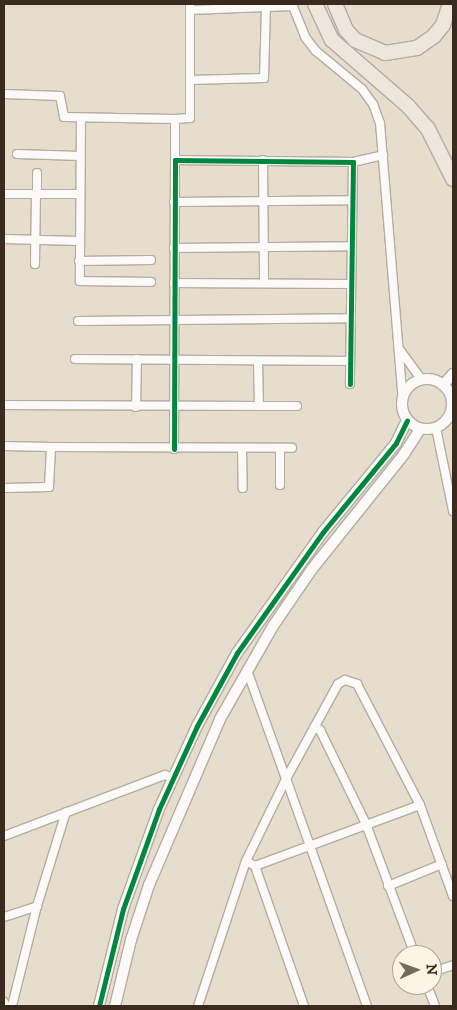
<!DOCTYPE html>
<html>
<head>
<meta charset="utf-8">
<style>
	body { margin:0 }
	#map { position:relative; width:457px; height:1010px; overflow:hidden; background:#e7ddcd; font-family:"IM FELL DW Pica",serif }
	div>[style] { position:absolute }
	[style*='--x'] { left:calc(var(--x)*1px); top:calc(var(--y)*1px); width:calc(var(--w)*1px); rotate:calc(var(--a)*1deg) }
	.roads { filter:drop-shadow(1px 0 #b4aca0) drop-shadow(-1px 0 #b4aca0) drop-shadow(0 1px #b4aca0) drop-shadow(0 -1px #b4aca0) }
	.minor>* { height:8px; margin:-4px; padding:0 4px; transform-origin:4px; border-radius:4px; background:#fbfaf8 }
	.tertiary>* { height:10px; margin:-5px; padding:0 5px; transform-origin:5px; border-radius:5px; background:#fbfaf8 }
	.tertiary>.ring { margin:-5px; padding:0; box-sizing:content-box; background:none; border:10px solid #fbfaf8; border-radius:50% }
	.motorway>* { height:14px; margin:-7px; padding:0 7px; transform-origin:7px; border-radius:7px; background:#eee5dc }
	.cycleway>* { height:5px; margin:-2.5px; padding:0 2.5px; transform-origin:2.5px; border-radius:2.5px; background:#00873e }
	span { translate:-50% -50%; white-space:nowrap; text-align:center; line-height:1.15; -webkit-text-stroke:4px #fcf5e5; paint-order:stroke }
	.frame { position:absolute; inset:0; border:5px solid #3b2a1e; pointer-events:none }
	.north { position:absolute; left:392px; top:945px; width:50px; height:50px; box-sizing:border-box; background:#fcf5e5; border:1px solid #afa495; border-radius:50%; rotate:88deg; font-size:14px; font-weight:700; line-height:20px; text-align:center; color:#3b2a1e }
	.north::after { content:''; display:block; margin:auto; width:18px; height:22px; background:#77695b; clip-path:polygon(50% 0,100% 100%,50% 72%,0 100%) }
</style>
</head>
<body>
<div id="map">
	<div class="roads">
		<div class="minor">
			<i style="--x:292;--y:4;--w:35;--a:68"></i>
			<i style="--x:305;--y:37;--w:18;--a:52"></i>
			<i style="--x:316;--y:51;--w:60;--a:39.6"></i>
			<i style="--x:362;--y:89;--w:19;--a:54"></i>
			<i style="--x:373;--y:104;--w:20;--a:70"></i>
			<i style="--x:380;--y:123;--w:278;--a:85.3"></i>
			<i style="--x:190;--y:10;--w:102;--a:-2.2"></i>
			<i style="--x:190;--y:80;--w:74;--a:-1.5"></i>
			<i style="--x:264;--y:78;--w:72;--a:-88.4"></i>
			<i style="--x:4;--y:94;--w:56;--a:2"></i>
			<i style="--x:60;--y:96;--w:21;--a:79"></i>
			<i style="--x:64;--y:117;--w:111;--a:1"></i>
			<i style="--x:81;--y:118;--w:163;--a:90.4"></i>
			<i style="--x:80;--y:281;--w:71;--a:0.8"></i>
			<i style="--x:17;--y:154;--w:63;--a:1.8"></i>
			<i style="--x:175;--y:160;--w:41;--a:-90"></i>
			<i style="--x:175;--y:119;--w:15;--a:-4"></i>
			<i style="--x:190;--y:118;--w:114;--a:-90"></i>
			<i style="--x:263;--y:160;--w:123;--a:89.5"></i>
			<i style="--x:353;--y:162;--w:31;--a:-13"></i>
			<i style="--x:37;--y:193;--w:20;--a:-90"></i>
			<i style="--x:4;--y:194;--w:75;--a:0"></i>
			<i style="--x:174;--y:202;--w:177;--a:-0.6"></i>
			<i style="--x:4;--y:239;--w:75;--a:1.5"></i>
			<i style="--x:174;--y:248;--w:177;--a:-0.6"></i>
			<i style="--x:79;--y:261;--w:72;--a:-0.8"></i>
			<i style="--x:35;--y:264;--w:70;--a:-89.2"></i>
			<i style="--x:174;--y:283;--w:177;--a:0.3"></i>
			<i style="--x:78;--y:321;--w:273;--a:-0.6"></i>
			<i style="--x:400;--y:350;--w:37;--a:54"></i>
			<i style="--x:75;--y:359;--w:275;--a:0.4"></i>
			<i style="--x:4;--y:405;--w:255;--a:0.2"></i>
			<i style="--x:259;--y:406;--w:45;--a:-91.3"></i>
			<i style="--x:259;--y:406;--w:38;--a:0"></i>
			<i style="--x:136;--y:407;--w:48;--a:-88.8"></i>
			<i style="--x:436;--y:428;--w:85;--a:78.4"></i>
			<i style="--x:4;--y:446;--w:47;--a:1.2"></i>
			<i style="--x:280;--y:448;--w:37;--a:90"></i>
			<i style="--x:174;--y:449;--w:289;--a:-89.8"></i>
			<i style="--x:175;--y:160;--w:178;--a:0.6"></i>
			<i style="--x:353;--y:162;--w:222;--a:90.8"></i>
			<i style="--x:242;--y:449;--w:39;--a:89"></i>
			<i style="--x:4;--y:488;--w:45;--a:-1.3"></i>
			<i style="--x:49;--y:487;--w:40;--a:-87.1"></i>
			<i style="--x:51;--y:447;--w:241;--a:0.2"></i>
			<i style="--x:314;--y:727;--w:7;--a:27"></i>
			<i style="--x:320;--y:730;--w:105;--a:63.9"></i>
			<i style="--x:366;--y:824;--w:140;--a:69.5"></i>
			<i style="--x:4;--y:836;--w:172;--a:-20.8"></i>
			<i style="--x:165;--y:775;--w:9;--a:21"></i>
			<i style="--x:246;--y:861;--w:10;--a:29"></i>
			<i style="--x:255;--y:866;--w:176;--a:-20.3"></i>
			<i style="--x:255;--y:866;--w:148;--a:70.7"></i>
			<i style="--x:388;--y:886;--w:58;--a:-22.2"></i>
			<i style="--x:4;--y:917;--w:35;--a:-18"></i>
			<i style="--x:432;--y:972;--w:22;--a:-18"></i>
			<i style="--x:427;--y:985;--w:22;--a:69"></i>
			<i style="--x:4;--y:1002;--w:4;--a:63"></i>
			<i style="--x:12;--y:1006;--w:103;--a:-76"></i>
			<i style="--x:37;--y:906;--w:98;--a:-72.9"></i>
			<i style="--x:198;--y:1006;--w:153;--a:-71.7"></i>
			<i style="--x:246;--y:861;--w:91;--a:-64"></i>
			<i style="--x:286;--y:779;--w:116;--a:-109.7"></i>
			<i style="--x:367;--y:1006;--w:241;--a:-109.6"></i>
			<i style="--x:286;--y:779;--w:108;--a:-61.3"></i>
			<i style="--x:338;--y:684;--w:8;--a:-30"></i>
			<i style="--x:345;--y:680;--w:13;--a:18"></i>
			<i style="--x:357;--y:684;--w:136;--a:62.5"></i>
			<i style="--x:420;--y:805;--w:97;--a:70.1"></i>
		</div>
		<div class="tertiary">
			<i class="ring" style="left:402px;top:379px;width:40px;height:40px"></i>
			<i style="--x:443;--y:385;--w:15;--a:-48"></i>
			<i style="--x:99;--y:1006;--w:100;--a:-76.1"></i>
			<i style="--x:123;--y:909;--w:106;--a:-70.2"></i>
			<i style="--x:159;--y:809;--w:91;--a:-65.4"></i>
			<i style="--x:197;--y:726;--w:83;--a:-61.3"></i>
			<i style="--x:237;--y:653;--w:148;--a:-54.6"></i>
			<i style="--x:323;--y:532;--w:115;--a:-50.6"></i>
			<i style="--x:396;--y:443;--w:25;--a:-64"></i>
			<i style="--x:115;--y:1006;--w:68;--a:-76.4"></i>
			<i style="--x:131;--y:940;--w:58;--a:-71.9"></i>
			<i style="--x:149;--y:885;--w:181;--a:-66.8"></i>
			<i style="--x:220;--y:719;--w:107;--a:-60.3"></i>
			<i style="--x:273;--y:626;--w:69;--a:-55.6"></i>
			<i style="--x:312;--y:569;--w:147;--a:-51.3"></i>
			<i style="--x:404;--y:454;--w:30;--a:-57"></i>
		</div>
		<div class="motorway">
			<i style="--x:315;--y:4;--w:40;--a:65"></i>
			<i style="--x:332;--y:40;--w:101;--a:41"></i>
			<i style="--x:408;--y:106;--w:30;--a:49"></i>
			<i style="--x:428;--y:129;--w:56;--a:63.4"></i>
			<i style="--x:335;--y:4;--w:28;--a:67"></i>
			<i style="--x:346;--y:30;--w:13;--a:48"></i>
			<i style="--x:355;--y:40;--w:33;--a:23"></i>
			<i style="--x:385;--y:53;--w:32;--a:-9"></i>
			<i style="--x:417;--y:48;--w:21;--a:-35"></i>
			<i style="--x:434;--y:36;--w:14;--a:-51"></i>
			<i style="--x:443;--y:25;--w:22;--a:-72"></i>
		</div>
	</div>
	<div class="cycleway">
		<i style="--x:174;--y:449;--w:289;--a:-89.8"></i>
		<i style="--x:175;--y:160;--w:178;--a:0.6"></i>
		<i style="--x:353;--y:162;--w:222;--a:90.8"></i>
		<i style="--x:99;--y:1006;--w:100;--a:-76.1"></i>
		<i style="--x:123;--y:909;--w:106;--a:-70.2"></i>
		<i style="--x:159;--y:809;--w:91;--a:-65.4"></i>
		<i style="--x:197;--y:726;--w:83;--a:-61.3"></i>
		<i style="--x:237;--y:653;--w:148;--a:-54.6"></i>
		<i style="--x:323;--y:532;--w:115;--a:-50.6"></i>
		<i style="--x:396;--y:443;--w:25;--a:-64"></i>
	</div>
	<div class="frame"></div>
	<div class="north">N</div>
</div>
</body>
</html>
